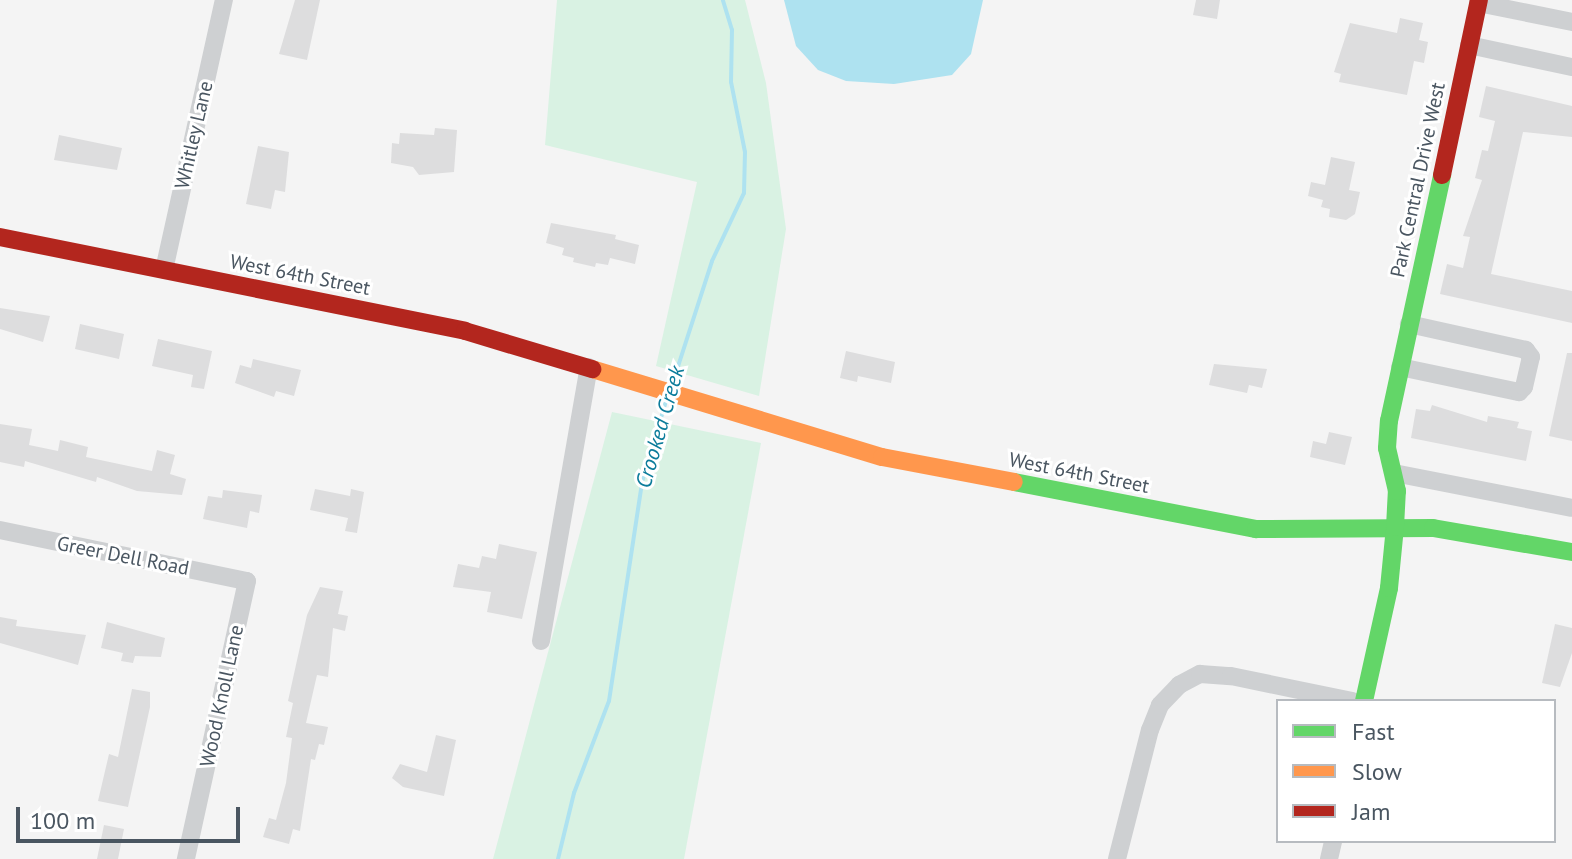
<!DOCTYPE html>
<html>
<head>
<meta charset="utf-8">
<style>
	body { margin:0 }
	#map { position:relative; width:1572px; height:859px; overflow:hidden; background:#f4f4f4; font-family:"PT Sans",sans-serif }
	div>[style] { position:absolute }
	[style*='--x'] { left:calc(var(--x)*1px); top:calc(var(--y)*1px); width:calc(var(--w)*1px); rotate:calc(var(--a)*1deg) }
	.green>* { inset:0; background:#d9f2e3 }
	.water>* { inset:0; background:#aee2f0 }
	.stream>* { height:4px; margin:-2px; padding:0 2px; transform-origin:2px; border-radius:2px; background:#aee2f0 }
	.building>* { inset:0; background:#ddddde }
	.street>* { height:18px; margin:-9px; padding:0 9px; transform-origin:9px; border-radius:9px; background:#ced0d2 }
	.fast>* { height:18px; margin:-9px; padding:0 9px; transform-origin:9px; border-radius:9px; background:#63d668 }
	.slow>* { height:18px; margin:-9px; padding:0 9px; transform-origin:9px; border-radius:9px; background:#ff974d }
	.jam>* { height:18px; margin:-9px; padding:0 9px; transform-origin:9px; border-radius:9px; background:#b3261e }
	span { translate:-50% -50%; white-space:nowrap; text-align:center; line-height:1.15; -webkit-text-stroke:6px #fff; paint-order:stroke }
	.street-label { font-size:20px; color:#4a5661 }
	.water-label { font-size:22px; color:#0c7c9b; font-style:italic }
	.legend { position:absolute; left:1276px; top:699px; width:280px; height:144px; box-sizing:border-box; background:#fff; border:2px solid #b7bbc0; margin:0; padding:10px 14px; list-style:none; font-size:24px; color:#4a5661 }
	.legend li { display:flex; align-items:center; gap:16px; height:40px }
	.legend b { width:40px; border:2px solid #b7bbc0 }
	.scale { position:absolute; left:16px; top:807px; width:224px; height:36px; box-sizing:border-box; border:4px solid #4a5661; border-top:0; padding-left:10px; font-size:24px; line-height:28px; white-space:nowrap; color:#4a5661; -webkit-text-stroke:6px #fff; paint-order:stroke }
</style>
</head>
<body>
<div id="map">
	<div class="green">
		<i style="clip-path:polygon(557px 0,745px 0,766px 83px,786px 229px,759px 396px,656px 366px,697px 182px,545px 145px)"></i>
		<i style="clip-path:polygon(612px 412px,761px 443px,684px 859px,493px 859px)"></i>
	</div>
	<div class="water">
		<i style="clip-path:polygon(784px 0,983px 0,971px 54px,952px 75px,894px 84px,846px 81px,818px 70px,796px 46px)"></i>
	</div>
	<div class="stream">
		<i style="--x:672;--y:385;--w:130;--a:-72.1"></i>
		<i style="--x:712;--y:261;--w:75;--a:-64.8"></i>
		<i style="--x:744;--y:193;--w:41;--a:-88.6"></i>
		<i style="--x:745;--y:152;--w:71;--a:-101.3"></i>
		<i style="--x:731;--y:82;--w:52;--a:-88.9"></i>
		<i style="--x:732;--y:30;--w:31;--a:-107"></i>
		<i style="--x:558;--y:859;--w:68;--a:-76.4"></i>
		<i style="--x:574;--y:793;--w:98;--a:-69.2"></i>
		<i style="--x:609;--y:701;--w:221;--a:-81.4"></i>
		<i style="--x:642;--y:482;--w:84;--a:-73.5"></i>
	</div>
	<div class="building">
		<i style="clip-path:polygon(295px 0,320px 0,307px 60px,279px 54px)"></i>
		<i style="clip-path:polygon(1196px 0,1220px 0,1217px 19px,1193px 15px)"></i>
		<i style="clip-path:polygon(1400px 18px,1423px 23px,1419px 40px,1428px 42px,1424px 63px,1414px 61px,1407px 95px,1339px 82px,1341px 74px,1334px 72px,1350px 23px,1397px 33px)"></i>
		<i style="clip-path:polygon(1486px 86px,1572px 106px,1572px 137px,1523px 132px,1491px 274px,1572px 291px,1572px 323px,1440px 294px,1447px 264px,1463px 268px,1470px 237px,1463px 236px,1482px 180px,1475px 178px,1482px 150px,1488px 151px,1495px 121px,1479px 117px)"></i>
		<i style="clip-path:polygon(435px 128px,457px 130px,454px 172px,419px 175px,413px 167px,391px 163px,392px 143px,399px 144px,400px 133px,434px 135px)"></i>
		<i style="clip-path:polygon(59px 135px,122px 148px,117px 170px,54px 160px)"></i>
		<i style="clip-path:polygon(258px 146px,289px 152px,285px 192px,275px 190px,271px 209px,246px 204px)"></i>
		<i style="clip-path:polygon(1331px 157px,1355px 162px,1349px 190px,1360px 192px,1355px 214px,1346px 220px,1329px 217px,1330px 209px,1321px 207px,1323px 200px,1308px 196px,1311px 182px,1325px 185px)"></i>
		<i style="clip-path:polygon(551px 223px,616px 235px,615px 239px,639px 245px,635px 264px,610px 258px,608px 265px,596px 263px,595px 267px,573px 262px,574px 258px,562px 255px,564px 248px,546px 243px)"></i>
		<i style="clip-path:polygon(0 308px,50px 316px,43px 342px,0 329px)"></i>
		<i style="clip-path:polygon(80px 324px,124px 334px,119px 359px,75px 349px)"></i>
		<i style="clip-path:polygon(158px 339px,212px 351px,204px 389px,191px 387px,193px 375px,152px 366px)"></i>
		<i style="clip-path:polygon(846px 351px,895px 362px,891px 383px,858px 376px,857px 382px,840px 378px)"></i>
		<i style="clip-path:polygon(1567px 353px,1572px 353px,1572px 441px,1549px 436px)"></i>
		<i style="clip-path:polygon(253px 359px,301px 370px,294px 396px,276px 391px,274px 397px,235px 383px,240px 365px,251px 368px)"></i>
		<i style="clip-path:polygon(1214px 364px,1267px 369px,1262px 388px,1249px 385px,1247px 393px,1209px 385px)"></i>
		<i style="clip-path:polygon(1432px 405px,1487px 422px,1488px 416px,1519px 422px,1517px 428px,1532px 431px,1526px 461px,1411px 438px,1416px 409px,1430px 411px)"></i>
		<i style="clip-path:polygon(0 424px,32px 429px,29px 445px,58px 451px,60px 440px,88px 447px,86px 457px,152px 471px,157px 450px,175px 455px,170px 474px,186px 479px,182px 495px,137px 491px,97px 477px,96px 482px,25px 461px,24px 467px,0 462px)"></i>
		<i style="clip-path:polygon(1329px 432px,1352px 437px,1345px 465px,1310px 457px,1313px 441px,1326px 444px)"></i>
		<i style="clip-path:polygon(315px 489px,350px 496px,351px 489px,364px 492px,357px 533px,345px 531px,348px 518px,310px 510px)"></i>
		<i style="clip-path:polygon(223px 490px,262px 495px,259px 513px,250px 511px,247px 528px,203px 519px,208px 496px,222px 498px)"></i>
		<i style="clip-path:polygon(499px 544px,537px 552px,522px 619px,487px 612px,491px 592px,453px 587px,458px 564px,479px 568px,482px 556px,496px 559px)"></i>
		<i style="clip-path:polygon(320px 587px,343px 591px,338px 614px,348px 616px,345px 631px,333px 628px,328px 677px,317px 675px,306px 723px,328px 727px,324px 745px,319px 744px,315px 760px,311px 759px,300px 831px,293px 829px,289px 844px,263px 837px,269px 818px,276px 820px,286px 783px,292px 738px,286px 737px,293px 703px,288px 701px,307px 615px)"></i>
		<i style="clip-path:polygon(0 617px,17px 620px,16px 626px,86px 635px,78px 665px,0 643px)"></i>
		<i style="clip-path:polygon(107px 622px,165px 638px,161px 657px,135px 656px,133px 663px,121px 661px,123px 653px,101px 648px)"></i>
		<i style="clip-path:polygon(1555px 624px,1572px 628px,1572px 653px,1560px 687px,1542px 683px)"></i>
		<i style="clip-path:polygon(132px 689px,150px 692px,150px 707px,128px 807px,98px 801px,109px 754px,118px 757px)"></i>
		<i style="clip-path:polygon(436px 735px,456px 740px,444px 796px,403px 787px,392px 778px,400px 764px,427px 772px)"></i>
		<i style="clip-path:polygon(104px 825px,124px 829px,118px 859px,97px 859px)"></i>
	</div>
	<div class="street">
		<i style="--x:1478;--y:3;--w:96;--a:11.4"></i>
		<i style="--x:1469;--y:45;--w:105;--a:12.1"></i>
		<i style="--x:164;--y:270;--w:277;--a:-77.5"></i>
		<i style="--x:1400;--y:367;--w:122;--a:11.9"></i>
		<i style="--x:1519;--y:392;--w:7;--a:-45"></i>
		<i style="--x:1524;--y:387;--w:31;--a:-77"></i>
		<i style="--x:1531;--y:357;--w:9;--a:-126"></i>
		<i style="--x:1526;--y:350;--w:120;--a:-167.5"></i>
		<i style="--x:1394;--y:473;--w:181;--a:11.1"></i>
		<i style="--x:0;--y:530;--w:252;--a:11.7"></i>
		<i style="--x:247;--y:581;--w:285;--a:102.4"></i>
		<i style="--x:541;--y:641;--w:278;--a:-80.1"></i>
		<i style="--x:1117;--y:859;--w:133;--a:-75.7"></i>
		<i style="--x:1150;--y:730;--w:27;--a:-68"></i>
		<i style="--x:1160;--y:705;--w:28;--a:-46"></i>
		<i style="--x:1179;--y:685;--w:24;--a:-28"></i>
		<i style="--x:1200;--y:674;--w:31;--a:4"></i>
		<i style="--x:1231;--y:676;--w:124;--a:11.7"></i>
		<i style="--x:1329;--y:859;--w:18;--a:-77"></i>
	</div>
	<div class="fast">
		<i style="--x:1014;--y:482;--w:247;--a:11"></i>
		<i style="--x:1256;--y:529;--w:177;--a:-0.3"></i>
		<i style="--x:1433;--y:528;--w:141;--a:9.8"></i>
		<i style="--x:1364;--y:701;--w:116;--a:-77.5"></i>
		<i style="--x:1389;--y:588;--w:61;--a:-84.4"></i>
		<i style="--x:1395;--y:527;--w:36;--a:-87"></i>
		<i style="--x:1397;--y:491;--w:44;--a:-103.1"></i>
		<i style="--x:1387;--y:448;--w:27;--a:-86"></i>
		<i style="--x:1389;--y:421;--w:252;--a:-77.8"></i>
	</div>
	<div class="slow">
		<i style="--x:592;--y:369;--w:303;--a:16.9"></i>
		<i style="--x:882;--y:457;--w:134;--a:10.7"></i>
	</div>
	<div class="jam">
		<i style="--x:1442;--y:175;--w:179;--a:-78.1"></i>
		<i style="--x:0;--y:237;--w:474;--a:11.4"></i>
		<i style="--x:465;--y:331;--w:133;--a:16.7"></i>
	</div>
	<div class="street-label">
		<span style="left:194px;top:135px;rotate:-77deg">Whitley Lane</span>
		<span style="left:1418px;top:180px;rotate:-78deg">Park Central Drive West</span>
		<span style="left:300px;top:275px;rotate:11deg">West 64th Street</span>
		<span style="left:1079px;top:473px;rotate:11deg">West 64th Street</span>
		<span style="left:123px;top:556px;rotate:11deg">Greer Dell Road</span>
		<span style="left:222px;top:696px;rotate:-78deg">Wood Knoll Lane</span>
	</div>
	<div class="water-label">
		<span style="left:660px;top:427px;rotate:-74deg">Crooked Creek</span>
	</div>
	<ul class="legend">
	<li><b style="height:10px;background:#63d668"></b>Fast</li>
	<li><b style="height:10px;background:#ff974d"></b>Slow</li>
	<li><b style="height:10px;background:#b3261e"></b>Jam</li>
	</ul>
	<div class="scale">100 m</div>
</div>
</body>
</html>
